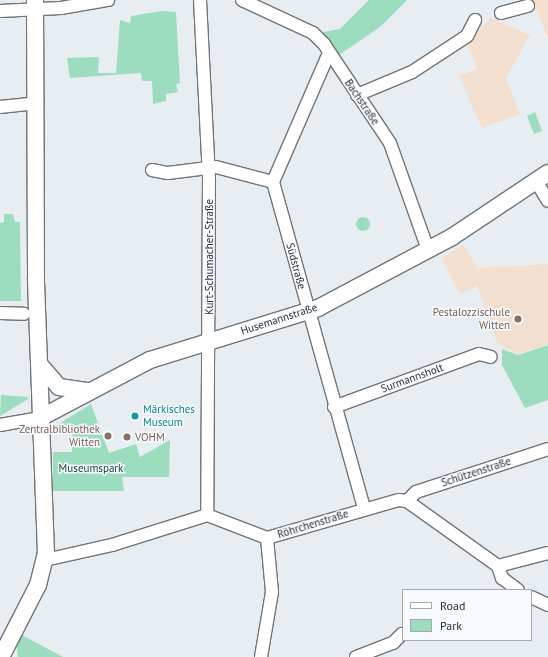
<!DOCTYPE html>
<html>
<head>
<meta charset="utf-8">
<style>
	body { margin:0 }
	#map { position:relative; width:548px; height:657px; overflow:hidden; background:#e8edf2; font-family:"PT Sans",sans-serif }
	div>[style] { position:absolute }
	[style*='--x'] { left:calc(var(--x)*1px); top:calc(var(--y)*1px); width:calc(var(--w)*1px); rotate:calc(var(--a)*1deg) }
	.education>* { inset:0; background:#f2dfcf }
	.green>* { inset:0; background:#9bddbe }
	.round { border-radius:50% }
	.roads { filter:drop-shadow(1px 0 #707478) drop-shadow(-1px 0 #707478) drop-shadow(0 1px #707478) drop-shadow(0 -1px #707478) }
	.minor>* { height:12px; margin:-6px; padding:0 6px; transform-origin:6px; border-radius:6px; background:#fff }
	.major>* { height:16px; margin:-8px; padding:0 8px; transform-origin:8px; border-radius:8px; background:#fff }
	.dots>* { width:11px; height:11px; translate:-50% -50%; box-sizing:border-box; border:2px solid #f6faff; border-radius:50% }
	span { translate:-50% -50%; white-space:nowrap; text-align:center; line-height:1.15; -webkit-text-stroke:3px #f6faff; paint-order:stroke }
	.street-label { font-size:11px; color:#2e3032 }
	.education-label { font-size:11px; color:#785e54 }
	.right { translate:-100% -50%; text-align:right }
	.left { translate:0 -50%; text-align:left }
	.culture-label { font-size:11px; color:#0d838f }
	.park-label { font-size:11px; color:#133d2c }
	.legend { position:absolute; left:402px; top:589px; width:130px; height:52px; box-sizing:border-box; background:#f6faff; border:1px solid #a6a9ad; margin:0; padding:5px 7px; list-style:none; font-size:12px; color:#2e3032 }
	.legend li { display:flex; align-items:center; gap:8px; height:20px }
	.legend b { width:20px; border:1px solid #a6a9ad }
</style>
</head>
<body>
<div id="map">
	<div class="education">
		<i style="clip-path:polygon(530px 0,548px 0,548px 38px,537px 11px)"></i>
		<i style="clip-path:polygon(491px 18px,530px 35px,506px 78px,520px 114px,482px 128px,459px 76px,477px 69px,466px 41px)"></i>
		<i style="clip-path:polygon(463px 245px,478px 268px,548px 264px,548px 344px,518px 354px,497px 343px,477px 286px,460px 294px,441px 258px)"></i>
	</div>
	<div class="green">
		<i style="clip-path:polygon(369px 0,407px 0,380px 27px,339px 55px,323px 32px,340px 29px)"></i>
		<i style="clip-path:polygon(162px 11px,176px 12px,180px 83px,176px 84px,178px 92px,166px 94px,166px 101px,153px 104px,152px 81px,142px 81px,141px 73px,70px 78px,67px 58px,99px 57px,98px 73px,116px 73px,120px 20px,130px 23px,131px 16px)"></i>
		<i style="clip-path:polygon(535px 112px,542px 131px,534px 134px,527px 116px)"></i>
		<i style="clip-path:polygon(4px 214px,13px 214px,15px 222px,20px 222px,21px 301px,0 301px,0 223px,4px 222px)"></i>
		<i class="round" style="left:356px;top:217px;width:14px;height:14px"></i>
		<i style="clip-path:polygon(548px 345px,548px 400px,525px 408px,502px 365px,502px 349px,518px 355px)"></i>
		<i style="clip-path:polygon(1px 395px,28px 397px,28px 399px,0 416px)"></i>
		<i style="clip-path:polygon(91px 404px,109px 453px,136px 444px,140px 457px,170px 440px,169px 477px,122px 477px,124px 491px,53px 491px,53px 452px,72px 452px,72px 446px,85px 445px,85px 438px,72px 438px,72px 432px,56px 432px,57px 425px)"></i>
		<i style="clip-path:polygon(20px 634px,63px 657px,18px 657px,16px 642px)"></i>
	</div>
	<div class="roads">
		<div class="minor">
			<i style="--x:200;--y:0;--w:178;--a:87.1"></i>
			<i style="--x:209;--y:178;--w:337;--a:90.3"></i>
			<i style="--x:242;--y:0;--w:78;--a:24.9"></i>
			<i style="--x:313;--y:33;--w:16;--a:45"></i>
			<i style="--x:324;--y:44;--w:119;--a:56.3"></i>
			<i style="--x:390;--y:143;--w:114;--a:70.4"></i>
			<i style="--x:0;--y:11;--w:61;--a:-2.8"></i>
			<i style="--x:61;--y:8;--w:48;--a:-9.7"></i>
			<i style="--x:501;--y:13;--w:28;--a:-15"></i>
			<i style="--x:329;--y:53;--w:141;--a:113.5"></i>
			<i style="--x:273;--y:182;--w:338;--a:74.4"></i>
			<i style="--x:357;--y:95;--w:60;--a:-22.7"></i>
			<i style="--x:412;--y:72;--w:66;--a:-33.2"></i>
			<i style="--x:467;--y:36;--w:18;--a:-63"></i>
			<i style="--x:0;--y:107;--w:37;--a:-6"></i>
			<i style="--x:152;--y:170;--w:16;--a:11"></i>
			<i style="--x:168;--y:173;--w:48;--a:-7.1"></i>
			<i style="--x:216;--y:167;--w:59;--a:14.7"></i>
			<i style="--x:536;--y:181;--w:23;--a:59"></i>
			<i style="--x:0;--y:313;--w:24;--a:2"></i>
			<i style="--x:334;--y:407;--w:154;--a:-20.1"></i>
			<i style="--x:479;--y:354;--w:12;--a:14"></i>
			<i style="--x:0;--y:425;--w:41;--a:-9.9"></i>
			<i style="--x:407;--y:501;--w:13;--a:-45"></i>
			<i style="--x:416;--y:492;--w:139;--a:-18"></i>
			<i style="--x:45;--y:560;--w:69;--a:-12.6"></i>
			<i style="--x:112;--y:545;--w:100;--a:-17.5"></i>
			<i style="--x:207;--y:515;--w:64;--a:21"></i>
			<i style="--x:267;--y:538;--w:137;--a:-16.1"></i>
			<i style="--x:399;--y:500;--w:8;--a:7"></i>
			<i style="--x:407;--y:501;--w:112;--a:35.5"></i>
			<i style="--x:498;--y:566;--w:52;--a:-14.6"></i>
			<i style="--x:498;--y:566;--w:13;--a:72"></i>
			<i style="--x:502;--y:578;--w:20;--a:37"></i>
			<i style="--x:531;--y:597;--w:19;--a:25"></i>
			<i style="--x:261;--y:657;--w:66;--a:-80.4"></i>
			<i style="--x:272;--y:592;--w:54;--a:-95.3"></i>
			<i style="--x:356;--y:657;--w:40;--a:-21"></i>
			<i style="--x:393;--y:643;--w:13;--a:-45"></i>
		</div>
		<div class="major">
			<i style="--x:40;--y:365;--w:29;--a:49"></i>
			<i style="--x:59;--y:387;--w:30;--a:8"></i>
			<i style="--x:40;--y:418;--w:124;--a:-27.8"></i>
			<i style="--x:150;--y:360;--w:176;--a:-17.2"></i>
			<i style="--x:318;--y:308;--w:152;--a:-27.9"></i>
			<i style="--x:452;--y:237;--w:115;--a:-33.7"></i>
			<i style="--x:1;--y:657;--w:81;--a:-62.8"></i>
			<i style="--x:38;--y:585;--w:32;--a:-76"></i>
			<i style="--x:46;--y:554;--w:277;--a:-92.1"></i>
			<i style="--x:36;--y:277;--w:277;--a:-90.2"></i>
		</div>
	</div>
	<div class="dots">
		<i style="left:518px;top:319px;background:#8d6e63"></i>
		<i style="left:135px;top:416px;background:#0f9aa8"></i>
		<i style="left:108px;top:436px;background:#8d6e63"></i>
		<i style="left:127px;top:437px;background:#8d6e63"></i>
	</div>
	<div class="street-label">
		<span style="left:362px;top:102px;rotate:56deg">Bachstraße</span>
		<span style="left:209px;top:257px;rotate:-90deg">Kurt-Schumacher-Straße</span>
		<span style="left:296px;top:266px;rotate:75deg">Südstraße</span>
		<span style="left:279px;top:319px;rotate:-18deg">Husemannstraße</span>
		<span style="left:412px;top:378px;rotate:-20deg">Surmannsholt</span>
		<span style="left:476px;top:472px;rotate:-18deg">Schützenstraße</span>
		<span style="left:313px;top:524px;rotate:-17deg">Röhrchenstraße</span>
	</div>
	<div class="education-label">
		<span class="right" style="left:510px;top:319px">Pestalozzischule<br>Witten</span>
		<span class="right" style="left:100px;top:436px">Zentralbibliothek<br>Witten</span>
		<span class="left" style="left:135px;top:437px">VOHM</span>
	</div>
	<div class="culture-label">
		<span class="left" style="left:143px;top:416px">Märkisches<br>Museum</span>
	</div>
	<div class="park-label">
		<span style="left:91px;top:468px">Museumspark</span>
	</div>
	<ul class="legend">
	<li><b style="height:5px;background:#fff"></b>Road</li>
	<li><b style="height:11px;background:#9bddbe"></b>Park</li>
	</ul>
</div>
</body>
</html>
